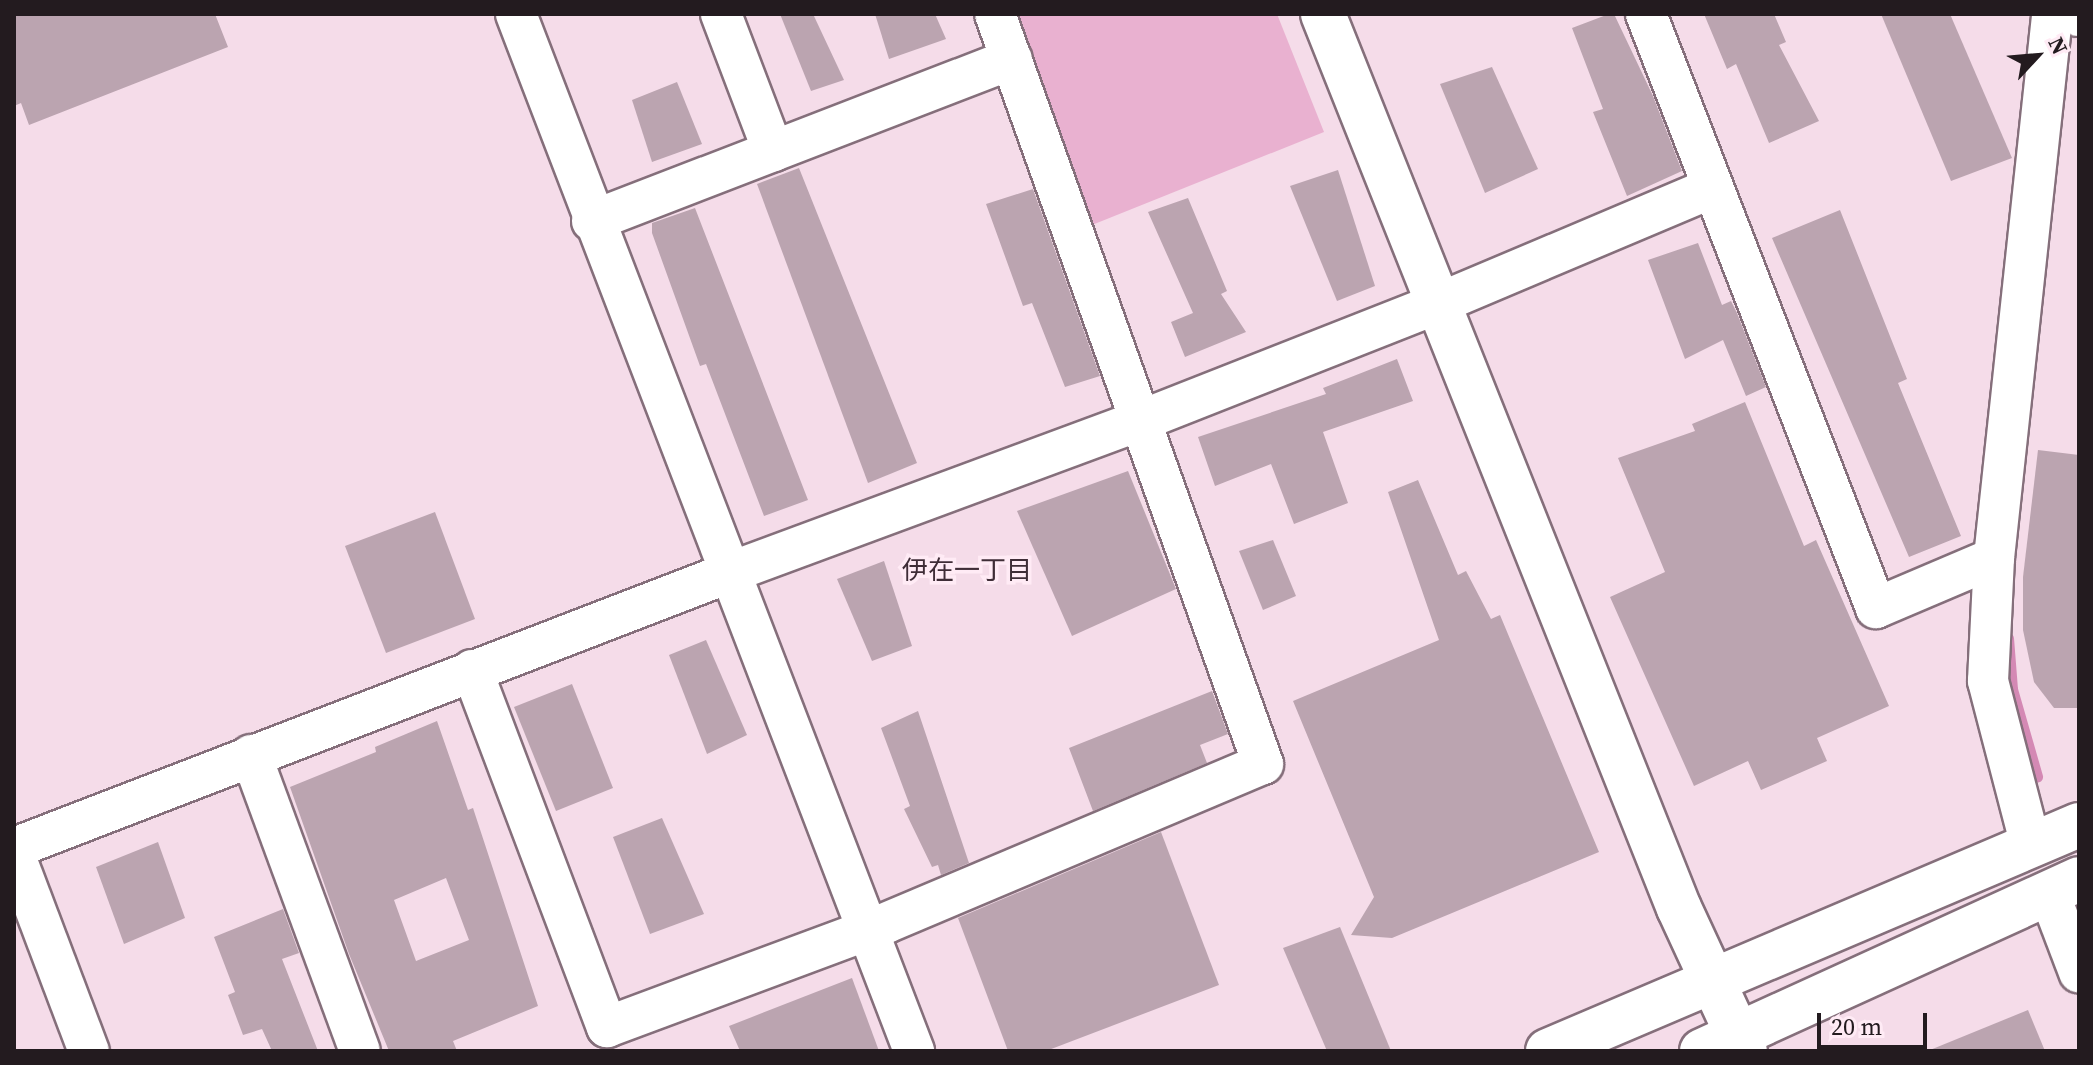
<!DOCTYPE html>
<html>
<head>
<meta charset="utf-8">
<style>
	body { margin:0 }
	#map { position:relative; width:2093px; height:1065px; overflow:hidden; background:#f5dce9; font-family:"Source Serif 4","Noto Sans JP",serif }
	div>[style] { position:absolute }
	[style*='--x'] { left:calc(var(--x)*1px); top:calc(var(--y)*1px); width:calc(var(--w)*1px); rotate:calc(var(--a)*1deg) }
	.green>* { inset:0; background:#e9b1d0 }
	.stream>* { height:11px; margin:-5.5px; padding:0 5.5px; transform-origin:5.5px; border-radius:5.5px; background:#d489b4 }
	.building>* { inset:0; background:#bba4b0 }
	.roads { filter:drop-shadow(2px 0 #856f7b) drop-shadow(-2px 0 #856f7b) drop-shadow(0 2px #856f7b) drop-shadow(0 -2px #856f7b) }
	.service>* { height:20px; margin:-10px; padding:0 10px; transform-origin:10px; border-radius:10px; background:#fff }
	.minor>* { height:40px; margin:-20px; padding:0 20px; transform-origin:20px; border-radius:20px; background:#fff }
	.tertiary>* { height:44px; margin:-22px; padding:0 22px; transform-origin:22px; border-radius:22px; background:#fff }
	span { translate:-50% -50%; white-space:nowrap; text-align:center; line-height:1.15; -webkit-text-stroke:7px #ffebf5; paint-order:stroke }
	.neighbourhood-label { font-size:26px; color:#3f2d37 }
	.frame { position:absolute; inset:0; border:16px solid #231b1f; pointer-events:none }
	.north { position:absolute; left:1997px; top:16px; width:80px; height:80px; -webkit-text-stroke:6px #ffebf5; paint-order:stroke; rotate:64deg; font-size:22px; font-weight:700; line-height:32px; text-align:center; color:#231b1f }
	.north::after { content:''; display:block; margin:auto; width:28px; height:36px; background:#231b1f; clip-path:polygon(50% 0,100% 100%,50% 72%,0 100%) }
	.scale { position:absolute; left:1817px; top:1013px; width:110px; height:36px; box-sizing:border-box; border:4px solid #231b1f; border-top:0; padding-left:10px; font-size:24px; line-height:28px; white-space:nowrap; color:#231b1f; -webkit-text-stroke:6px #ffebf5; paint-order:stroke }
</style>
</head>
<body>
<div id="map">
	<div class="green">
		<i style="clip-path:polygon(996px 14px,1277px 14px,1324px 132px,1082px 229px)"></i>
	</div>
	<div class="stream">
		<i style="--x:2008;--y:638;--w:51;--a:85.5"></i>
		<i style="--x:2012;--y:689;--w:91;--a:74"></i>
	</div>
	<div class="building">
		<i style="clip-path:polygon(14px 14px,215px 14px,228px 47px,29px 125px,21px 103px,14px 106px)"></i>
		<i style="clip-path:polygon(780px 14px,813px 14px,844px 80px,811px 91px)"></i>
		<i style="clip-path:polygon(875px 14px,935px 14px,946px 39px,889px 59px)"></i>
		<i style="clip-path:polygon(1609px 14px,1614px 14px,1653px 96px,1682px 171px,1627px 196px,1593px 112px,1603px 109px,1572px 28px)"></i>
		<i style="clip-path:polygon(1704px 14px,1774px 14px,1786px 42px,1779px 45px,1819px 121px,1769px 143px,1736px 64px,1727px 69px)"></i>
		<i style="clip-path:polygon(1881px 14px,1950px 14px,2012px 158px,1951px 181px)"></i>
		<i style="clip-path:polygon(1492px 67px,1538px 169px,1485px 193px,1440px 84px)"></i>
		<i style="clip-path:polygon(677px 82px,702px 144px,652px 162px,632px 100px)"></i>
		<i style="clip-path:polygon(799px 168px,917px 463px,868px 483px,757px 184px)"></i>
		<i style="clip-path:polygon(1338px 170px,1375px 286px,1337px 301px,1290px 186px)"></i>
		<i style="clip-path:polygon(1033px 189px,1100px 376px,1065px 387px,1032px 303px,1023px 306px,986px 204px)"></i>
		<i style="clip-path:polygon(1188px 198px,1227px 291px,1221px 294px,1246px 332px,1185px 357px,1171px 322px,1193px 313px,1148px 212px)"></i>
		<i style="clip-path:polygon(695px 208px,808px 500px,764px 516px,706px 364px,700px 366px,652px 233px,652px 223px)"></i>
		<i style="clip-path:polygon(1840px 210px,1907px 379px,1898px 383px,1961px 536px,1909px 557px,1772px 238px)"></i>
		<i style="clip-path:polygon(1698px 243px,1722px 305px,1731px 301px,1737px 313px,1766px 387px,1746px 396px,1723px 340px,1685px 359px,1648px 260px)"></i>
		<i style="clip-path:polygon(1397px 359px,1413px 401px,1323px 432px,1348px 503px,1294px 524px,1271px 464px,1215px 486px,1198px 437px,1326px 394px,1323px 388px)"></i>
		<i style="clip-path:polygon(1745px 402px,1804px 546px,1816px 540px,1889px 706px,1817px 738px,1827px 761px,1761px 790px,1748px 761px,1694px 786px,1610px 597px,1665px 572px,1618px 458px,1695px 431px,1692px 424px)"></i>
		<i style="clip-path:polygon(2038px 450px,2079px 455px,2079px 708px,2054px 708px,2034px 682px,2023px 630px,2023px 577px)"></i>
		<i style="clip-path:polygon(1128px 471px,1176px 589px,1072px 636px,1017px 511px)"></i>
		<i style="clip-path:polygon(1418px 480px,1458px 575px,1466px 571px,1491px 619px,1500px 615px,1599px 852px,1392px 938px,1351px 935px,1374px 897px,1293px 701px,1439px 640px,1388px 492px)"></i>
		<i style="clip-path:polygon(435px 512px,475px 619px,386px 653px,345px 546px)"></i>
		<i style="clip-path:polygon(1273px 540px,1296px 596px,1263px 610px,1239px 551px)"></i>
		<i style="clip-path:polygon(884px 561px,912px 646px,872px 661px,837px 579px)"></i>
		<i style="clip-path:polygon(706px 640px,747px 735px,707px 754px,669px 655px)"></i>
		<i style="clip-path:polygon(572px 684px,613px 788px,556px 811px,514px 707px)"></i>
		<i style="clip-path:polygon(1212px 691px,1228px 734px,1200px 745px,1207px 763px,1093px 811px,1069px 748px)"></i>
		<i style="clip-path:polygon(918px 711px,969px 863px,941px 875px,938px 865px,932px 867px,904px 809px,910px 806px,881px 728px)"></i>
		<i style="clip-path:polygon(evenodd,437px 721px,468px 810px,473px 808px,538px 1006px,453px 1041px,457px 1051px,389px 1051px,349px 954px,290px 787px,376px 752px,375px 747px,437px 721px,446px 878px,469px 940px,416px 961px,394px 900px,446px 878px)"></i>
		<i style="clip-path:polygon(662px 818px,704px 914px,650px 934px,613px 837px)"></i>
		<i style="clip-path:polygon(1161px 832px,1219px 985px,1046px 1051px,1008px 1051px,958px 918px)"></i>
		<i style="clip-path:polygon(158px 842px,185px 918px,124px 944px,96px 867px)"></i>
		<i style="clip-path:polygon(283px 909px,299px 953px,282px 959px,318px 1051px,272px 1051px,262px 1029px,243px 1035px,228px 995px,235px 992px,214px 937px)"></i>
		<i style="clip-path:polygon(1340px 927px,1391px 1051px,1327px 1051px,1283px 948px)"></i>
		<i style="clip-path:polygon(852px 978px,879px 1051px,740px 1051px,729px 1026px)"></i>
		<i style="clip-path:polygon(2028px 1010px,2045px 1051px,1930px 1051px,1930px 1050px)"></i>
	</div>
	<div class="roads">
		<div class="service">
			<i style="--x:2075;--y:14;--w:12;--a:85"></i>
		</div>
		<div class="minor">
			<i style="--x:516;--y:14;--w:1111;--a:69"></i>
			<i style="--x:721;--y:14;--w:147;--a:69.2"></i>
			<i style="--x:1646;--y:14;--w:637;--a:68.83"></i>
			<i style="--x:1876;--y:608;--w:128;--a:-23"></i>
			<i style="--x:592;--y:221;--w:450;--a:-21.1"></i>
			<i style="--x:472;--y:670;--w:382;--a:69.3"></i>
			<i style="--x:607;--y:1027;--w:298;--a:-20.4"></i>
			<i style="--x:886;--y:923;--w:409;--a:-22.9"></i>
			<i style="--x:1263;--y:764;--w:796;--a:-109.66"></i>
			<i style="--x:251;--y:755;--w:315;--a:69.8"></i>
			<i style="--x:2031;--y:846;--w:171;--a:-104.6"></i>
			<i style="--x:1988;--y:681;--w:123;--a:-87.2"></i>
			<i style="--x:1994;--y:558;--w:545;--a:-83.89"></i>
			<i style="--x:14;--y:848;--w:765;--a:-21.06"></i>
			<i style="--x:728;--y:573;--w:441;--a:-20.3"></i>
			<i style="--x:1142;--y:420;--w:317;--a:-21.5"></i>
			<i style="--x:1437;--y:304;--w:298;--a:-22.9"></i>
			<i style="--x:14;--y:853;--w:212;--a:69.3"></i>
			<i style="--x:2049;--y:893;--w:85;--a:69.2"></i>
		</div>
		<div class="tertiary">
			<i style="--x:1323;--y:14;--w:962;--a:68.29"></i>
			<i style="--x:1679;--y:908;--w:157;--a:65.2"></i>
			<i style="--x:1548;--y:1051;--w:577;--a:-23.06"></i>
			<i style="--x:1702;--y:1051;--w:414;--a:-24.5"></i>
		</div>
	</div>
	<div class="neighbourhood-label">
		<span style="left:967px;top:571px">伊在一丁目</span>
	</div>
	<div class="frame"></div>
	<div class="north">N</div>
	<div class="scale">20 m</div>
</div>
</body>
</html>
